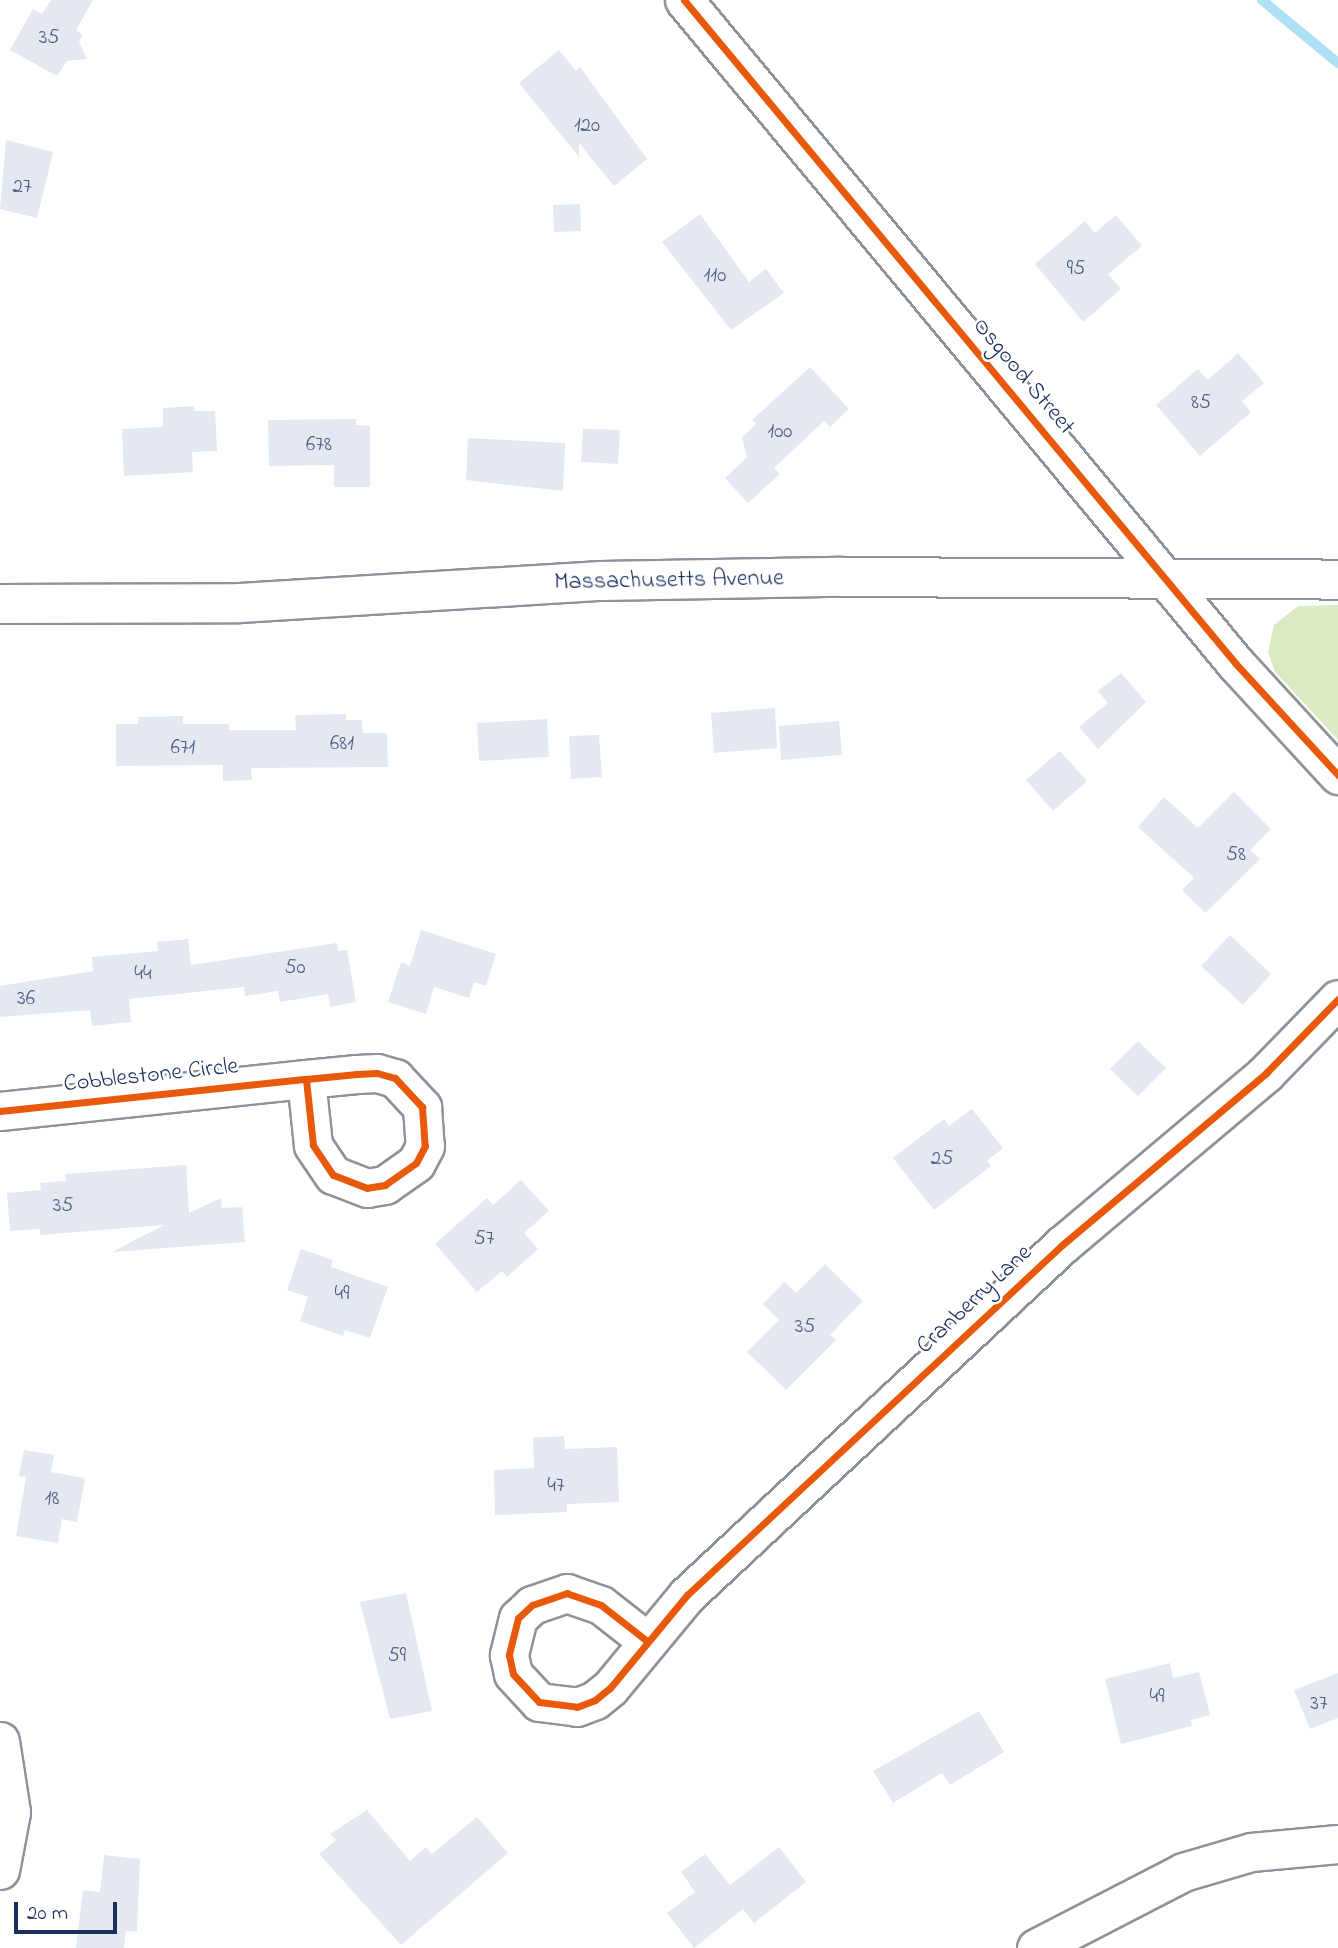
<!DOCTYPE html>
<html>
<head>
<meta charset="utf-8">
<style>
	body { margin:0 }
	#map { position:relative; width:1338px; height:1948px; overflow:hidden; background:#fff; font-family:"Indie Flower",sans-serif }
	div>[style] { position:absolute }
	[style*='--x'] { left:calc(var(--x)*1px); top:calc(var(--y)*1px); width:calc(var(--w)*1px); rotate:calc(var(--a)*1deg) }
	.green>* { inset:0; background:#daebc4 }
	.stream>* { height:10px; margin:-5px; padding:0 5px; transform-origin:5px; border-radius:5px; background:#b0e0f4 }
	.building>* { inset:0; background:#e4e8f1 }
	.roads { filter:drop-shadow(2px 0 #8e929a) drop-shadow(-2px 0 #8e929a) drop-shadow(0 2px #8e929a) drop-shadow(0 -2px #8e929a) }
	.minor>* { height:37px; margin:-18.5px; padding:0 18.5px; transform-origin:18.5px; border-radius:18.5px; background:#fff }
	.major>* { height:38px; margin:-19px; padding:0 19px; transform-origin:19px; border-radius:19px; background:#fff }
	.cycleway>* { height:7px; margin:-3.5px; padding:0 3.5px; transform-origin:3.5px; border-radius:3.5px; background:#e8590c }
	span { translate:-50% -50%; white-space:nowrap; text-align:center; line-height:1.15; -webkit-text-stroke:5px #fff; paint-order:stroke }
	.number-label { font-size:21px; color:#4d5d83 }
	.number-label span { -webkit-text-stroke-width:0 }
	.street-label { font-size:24px; color:#1b2f5e }
	.scale { position:absolute; left:14px; top:1902px; width:103px; height:32px; box-sizing:border-box; border:4px solid #1b2f5e; border-top:0; padding-left:9px; font-size:21px; line-height:24px; white-space:nowrap; color:#1b2f5e; -webkit-text-stroke:5px #fff; paint-order:stroke }
</style>
</head>
<body>
<div id="map">
	<div class="green">
		<i style="clip-path:polygon(1338px 605px,1338px 740px,1275px 672px,1268px 652px,1274px 625px,1298px 606px)"></i>
	</div>
	<div class="stream">
		<i style="--x:1262;--y:0;--w:99;--a:39.7"></i>
	</div>
	<div class="building">
		<i style="clip-path:polygon(51px 0,93px 0,76px 30px,83px 35px,79px 42px,87px 59px,67px 61px,57px 76px,10px 50px,33px 9px,42px 14px)"></i>
		<i style="clip-path:polygon(559px 50px,576px 71px,580px 67px,647px 159px,614px 186px,579px 143px,579px 157px,519px 83px)"></i>
		<i style="clip-path:polygon(6px 140px,53px 152px,37px 218px,0 209px)"></i>
		<i style="clip-path:polygon(580px 204px,581px 231px,554px 232px,553px 205px)"></i>
		<i style="clip-path:polygon(700px 214px,749px 282px,766px 269px,784px 293px,731px 330px,662px 242px)"></i>
		<i style="clip-path:polygon(1116px 215px,1142px 246px,1108px 274px,1121px 289px,1083px 322px,1035px 264px,1085px 221px,1095px 233px)"></i>
		<i style="clip-path:polygon(1238px 353px,1264px 383px,1242px 401px,1251px 412px,1200px 456px,1156px 405px,1198px 369px,1208px 380px)"></i>
		<i style="clip-path:polygon(810px 367px,849px 409px,830px 427px,824px 421px,774px 468px,780px 474px,748px 503px,725px 478px,747px 457px,742px 437px,756px 424px,752px 420px)"></i>
		<i style="clip-path:polygon(194px 406px,194px 411px,215px 411px,217px 451px,192px 452px,193px 472px,124px 476px,122px 429px,163px 427px,163px 408px)"></i>
		<i style="clip-path:polygon(356px 419px,356px 425px,370px 426px,370px 487px,334px 487px,334px 465px,269px 466px,268px 420px)"></i>
		<i style="clip-path:polygon(583px 429px,620px 430px,618px 464px,581px 462px)"></i>
		<i style="clip-path:polygon(468px 438px,565px 443px,563px 491px,466px 480px)"></i>
		<i style="clip-path:polygon(1121px 673px,1146px 702px,1098px 749px,1079px 727px,1108px 703px,1098px 691px)"></i>
		<i style="clip-path:polygon(775px 708px,777px 748px,714px 753px,711px 713px)"></i>
		<i style="clip-path:polygon(346px 714px,346px 720px,362px 720px,363px 733px,387px 733px,388px 767px,251px 768px,252px 780px,223px 781px,223px 765px,116px 766px,116px 724px,138px 724px,138px 717px,183px 716px,183px 724px,229px 724px,229px 730px,296px 730px,295px 715px)"></i>
		<i style="clip-path:polygon(547px 719px,549px 757px,479px 761px,477px 723px)"></i>
		<i style="clip-path:polygon(839px 721px,842px 755px,781px 760px,779px 726px)"></i>
		<i style="clip-path:polygon(599px 735px,602px 777px,571px 779px,569px 736px)"></i>
		<i style="clip-path:polygon(1060px 751px,1087px 781px,1053px 811px,1026px 780px)"></i>
		<i style="clip-path:polygon(1234px 792px,1271px 829px,1250px 850px,1260px 859px,1205px 913px,1182px 890px,1194px 878px,1138px 827px,1164px 797px,1198px 828px)"></i>
		<i style="clip-path:polygon(421px 930px,496px 954px,486px 986px,474px 982px,469px 998px,434px 987px,426px 1014px,388px 1002px,401px 962px,410px 966px)"></i>
		<i style="clip-path:polygon(1230px 935px,1271px 974px,1243px 1005px,1201px 966px)"></i>
		<i style="clip-path:polygon(188px 939px,191px 965px,337px 943px,338px 951px,347px 950px,356px 1002px,330px 1007px,328px 994px,280px 1002px,278px 991px,245px 996px,244px 987px,129px 999px,131px 1022px,92px 1026px,90px 1010px,0 1017px,0 986px,93px 971px,92px 957px,158px 951px,157px 942px)"></i>
		<i style="clip-path:polygon(1138px 1041px,1166px 1068px,1138px 1096px,1110px 1069px)"></i>
		<i style="clip-path:polygon(972px 1109px,1003px 1148px,987px 1161px,991px 1166px,934px 1210px,893px 1158px,944px 1119px,949px 1126px)"></i>
		<i style="clip-path:polygon(186px 1165px,189px 1213px,221px 1198px,222px 1208px,242px 1207px,245px 1242px,112px 1252px,164px 1225px,40px 1235px,40px 1229px,10px 1231px,7px 1193px,41px 1190px,40px 1183px,66px 1181px,65px 1174px)"></i>
		<i style="clip-path:polygon(521px 1180px,549px 1211px,524px 1233px,538px 1249px,507px 1277px,502px 1271px,477px 1292px,435px 1244px,487px 1198px,493px 1205px)"></i>
		<i style="clip-path:polygon(301px 1249px,333px 1260px,331px 1267px,388px 1287px,370px 1338px,345px 1330px,343px 1336px,300px 1321px,308px 1297px,287px 1290px)"></i>
		<i style="clip-path:polygon(825px 1264px,863px 1301px,830px 1335px,836px 1340px,786px 1390px,747px 1352px,779px 1320px,763px 1304px,784px 1282px,796px 1293px)"></i>
		<i style="clip-path:polygon(564px 1436px,565px 1449px,617px 1447px,619px 1502px,567px 1504px,567px 1512px,495px 1515px,494px 1470px,534px 1468px,533px 1438px)"></i>
		<i style="clip-path:polygon(24px 1450px,54px 1455px,51px 1472px,85px 1478px,77px 1522px,62px 1519px,58px 1543px,16px 1536px,26px 1477px,19px 1476px)"></i>
		<i style="clip-path:polygon(406px 1593px,432px 1711px,390px 1719px,360px 1602px)"></i>
		<i style="clip-path:polygon(1170px 1663px,1173px 1678px,1199px 1672px,1210px 1715px,1191px 1720px,1192px 1726px,1121px 1744px,1105px 1679px)"></i>
		<i style="clip-path:polygon(1338px 1673px,1338px 1718px,1310px 1729px,1294px 1690px)"></i>
		<i style="clip-path:polygon(979px 1711px,1004px 1752px,950px 1785px,942px 1773px,893px 1803px,873px 1771px)"></i>
		<i style="clip-path:polygon(367px 1810px,410px 1861px,426px 1847px,432px 1854px,477px 1817px,508px 1853px,401px 1945px,319px 1854px,336px 1840px,330px 1834px)"></i>
		<i style="clip-path:polygon(779px 1847px,806px 1882px,754px 1923px,743px 1909px,694px 1948px,667px 1913px,695px 1892px,681px 1872px,705px 1854px,730px 1885px)"></i>
		<i style="clip-path:polygon(104px 1855px,140px 1859px,137px 1932px,126px 1931px,124px 1948px,76px 1948px,83px 1890px,100px 1892px)"></i>
	</div>
	<div class="roads">
		<div class="minor">
			<i style="--x:684;--y:0;--w:863;--a:50.26"></i>
			<i style="--x:1236;--y:664;--w:151;--a:47.4"></i>
			<i style="--x:0;--y:1111;--w:308;--a:-6"></i>
			<i style="--x:306;--y:1079;--w:51;--a:-5.6"></i>
			<i style="--x:357;--y:1074;--w:20;--a:-3"></i>
			<i style="--x:377;--y:1073;--w:19;--a:16"></i>
			<i style="--x:395;--y:1078;--w:40;--a:47"></i>
			<i style="--x:422;--y:1107;--w:39;--a:86"></i>
			<i style="--x:425;--y:1146;--w:19;--a:118"></i>
			<i style="--x:416;--y:1163;--w:38;--a:145"></i>
			<i style="--x:385;--y:1185;--w:18;--a:171"></i>
			<i style="--x:367;--y:1188;--w:36;--a:-159"></i>
			<i style="--x:333;--y:1175;--w:36;--a:-124"></i>
			<i style="--x:313;--y:1145;--w:66;--a:-96.1"></i>
			<i style="--x:647;--y:1641;--w:58;--a:-142"></i>
			<i style="--x:601;--y:1605;--w:36;--a:-161"></i>
			<i style="--x:567;--y:1593;--w:37;--a:161"></i>
			<i style="--x:532;--y:1605;--w:19;--a:137"></i>
			<i style="--x:518;--y:1618;--w:38;--a:104"></i>
			<i style="--x:509;--y:1655;--w:19;--a:78"></i>
			<i style="--x:513;--y:1674;--w:38;--a:47"></i>
			<i style="--x:539;--y:1702;--w:38;--a:7"></i>
			<i style="--x:577;--y:1707;--w:19;--a:-21"></i>
			<i style="--x:595;--y:1700;--w:19;--a:-39"></i>
			<i style="--x:610;--y:1688;--w:121;--a:-50.4"></i>
			<i style="--x:687;--y:1595;--w:513;--a:-43.03"></i>
			<i style="--x:1062;--y:1245;--w:267;--a:-40.1"></i>
			<i style="--x:1266;--y:1073;--w:103;--a:-45.8"></i>
			<i style="--x:0;--y:1741;--w:72;--a:81.2"></i>
			<i style="--x:11;--y:1812;--w:59;--a:100.7"></i>
			<i style="--x:1036;--y:1948;--w:165;--a:-27.3"></i>
			<i style="--x:1183;--y:1872;--w:71;--a:-16.4"></i>
			<i style="--x:1251;--y:1852;--w:87;--a:-5.3"></i>
		</div>
		<div class="major">
			<i style="--x:0;--y:604;--w:240;--a:-0.2"></i>
			<i style="--x:240;--y:603;--w:362;--a:-3.5"></i>
			<i style="--x:601;--y:581;--w:240;--a:-1"></i>
			<i style="--x:841;--y:577;--w:497;--a:0.3"></i>
		</div>
	</div>
	<div class="cycleway">
		<i style="--x:684;--y:0;--w:863;--a:50.26"></i>
		<i style="--x:1236;--y:664;--w:151;--a:47.4"></i>
		<i style="--x:0;--y:1111;--w:308;--a:-6"></i>
		<i style="--x:306;--y:1079;--w:51;--a:-5.6"></i>
		<i style="--x:357;--y:1074;--w:20;--a:-3"></i>
		<i style="--x:377;--y:1073;--w:19;--a:16"></i>
		<i style="--x:395;--y:1078;--w:40;--a:47"></i>
		<i style="--x:422;--y:1107;--w:39;--a:86"></i>
		<i style="--x:425;--y:1146;--w:19;--a:118"></i>
		<i style="--x:416;--y:1163;--w:38;--a:145"></i>
		<i style="--x:385;--y:1185;--w:18;--a:171"></i>
		<i style="--x:367;--y:1188;--w:36;--a:-159"></i>
		<i style="--x:333;--y:1175;--w:36;--a:-124"></i>
		<i style="--x:313;--y:1145;--w:66;--a:-96.1"></i>
		<i style="--x:647;--y:1641;--w:58;--a:-142"></i>
		<i style="--x:601;--y:1605;--w:36;--a:-161"></i>
		<i style="--x:567;--y:1593;--w:37;--a:161"></i>
		<i style="--x:532;--y:1605;--w:19;--a:137"></i>
		<i style="--x:518;--y:1618;--w:38;--a:104"></i>
		<i style="--x:509;--y:1655;--w:19;--a:78"></i>
		<i style="--x:513;--y:1674;--w:38;--a:47"></i>
		<i style="--x:539;--y:1702;--w:38;--a:7"></i>
		<i style="--x:577;--y:1707;--w:19;--a:-21"></i>
		<i style="--x:595;--y:1700;--w:19;--a:-39"></i>
		<i style="--x:610;--y:1688;--w:121;--a:-50.4"></i>
		<i style="--x:687;--y:1595;--w:513;--a:-43.03"></i>
		<i style="--x:1062;--y:1245;--w:267;--a:-40.1"></i>
		<i style="--x:1266;--y:1073;--w:103;--a:-45.8"></i>
	</div>
	<div class="number-label">
		<span style="left:49px;top:38px">35</span>
		<span style="left:587px;top:126px">120</span>
		<span style="left:22px;top:187px">27</span>
		<span style="left:1076px;top:269px">95</span>
		<span style="left:715px;top:276px">110</span>
		<span style="left:1201px;top:403px">85</span>
		<span style="left:780px;top:432px">100</span>
		<span style="left:319px;top:445px">678</span>
		<span style="left:342px;top:744px">681</span>
		<span style="left:183px;top:748px">671</span>
		<span style="left:1236px;top:855px">58</span>
		<span style="left:295px;top:968px">50</span>
		<span style="left:143px;top:974px">44</span>
		<span style="left:26px;top:999px">36</span>
		<span style="left:942px;top:1159px">25</span>
		<span style="left:63px;top:1206px">35</span>
		<span style="left:484px;top:1239px">57</span>
		<span style="left:342px;top:1294px">49</span>
		<span style="left:805px;top:1327px">35</span>
		<span style="left:556px;top:1486px">47</span>
		<span style="left:52px;top:1499px">18</span>
		<span style="left:397px;top:1656px">59</span>
		<span style="left:1157px;top:1697px">49</span>
		<span style="left:1319px;top:1704px">37</span>
	</div>
	<div class="street-label">
		<span style="left:1023px;top:377px;rotate:50deg">Osgood Street</span>
		<span style="left:669px;top:581px;rotate:-1deg">Massachusetts Avenue</span>
		<span style="left:151px;top:1076px;rotate:-6deg">Cobblestone Circle</span>
		<span style="left:975px;top:1300px;rotate:-43deg">Cranberry Lane</span>
	</div>
	<div class="scale">20 m</div>
</div>
</body>
</html>
